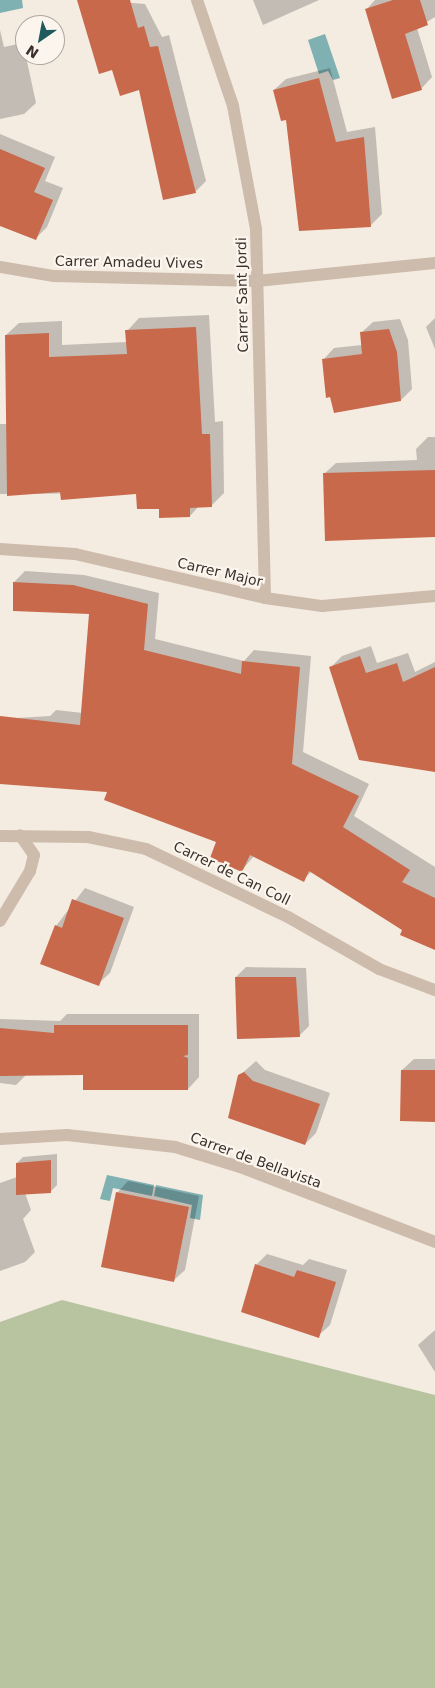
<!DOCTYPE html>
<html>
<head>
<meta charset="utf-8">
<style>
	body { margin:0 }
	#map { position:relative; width:435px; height:1688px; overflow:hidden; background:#f4ebe1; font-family:"DejaVu Sans",sans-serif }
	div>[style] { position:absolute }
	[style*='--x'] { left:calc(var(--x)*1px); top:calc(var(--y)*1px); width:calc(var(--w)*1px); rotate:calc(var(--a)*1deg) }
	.green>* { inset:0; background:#b8c4a0 }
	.water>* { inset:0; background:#7fb0b2 }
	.shadow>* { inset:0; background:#0003 }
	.building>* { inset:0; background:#c8694b }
	.minor>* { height:12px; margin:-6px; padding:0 6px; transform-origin:6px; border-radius:6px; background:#cdbbac }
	span { translate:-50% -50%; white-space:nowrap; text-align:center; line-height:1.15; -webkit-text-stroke:4.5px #fbf5ee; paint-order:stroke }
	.street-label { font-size:14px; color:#3b302b }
	.north { position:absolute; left:15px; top:15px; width:50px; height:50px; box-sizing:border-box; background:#fbf5ee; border:1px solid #aea6a0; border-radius:50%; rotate:213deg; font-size:14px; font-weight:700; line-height:20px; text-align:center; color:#3b302b }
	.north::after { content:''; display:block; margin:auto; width:18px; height:22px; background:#1f5a5e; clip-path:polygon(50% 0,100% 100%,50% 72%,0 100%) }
</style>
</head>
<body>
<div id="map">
	<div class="green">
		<i style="clip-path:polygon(62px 1300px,435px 1395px,435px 1688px,0 1688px,0 1322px)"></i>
	</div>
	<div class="water">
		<i style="clip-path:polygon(0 0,22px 0,23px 8px,0 13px)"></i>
		<i style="clip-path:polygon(325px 34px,340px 78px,333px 80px,328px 71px,319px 74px,308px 40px)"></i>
		<i style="clip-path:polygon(107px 1175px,154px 1185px,152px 1196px,113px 1188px,110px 1201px,100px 1199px)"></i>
		<i style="clip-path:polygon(156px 1185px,203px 1195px,200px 1220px,190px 1218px,192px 1205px,154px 1196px)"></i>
	</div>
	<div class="shadow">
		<i style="clip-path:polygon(97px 0,145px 4px,162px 37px,169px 35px,206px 181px,195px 192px)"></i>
		<i style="clip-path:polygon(253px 0,319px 0,263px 25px)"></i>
		<i style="clip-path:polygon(375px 0,435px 0,435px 17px,417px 28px,432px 77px,421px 89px,366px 10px)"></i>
		<i style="clip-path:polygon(0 30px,4px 47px,23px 43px,36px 103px,24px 114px,0 119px)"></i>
		<i style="clip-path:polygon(330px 68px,347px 132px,375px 127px,382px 214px,370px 226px,287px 118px,274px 90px,286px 79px)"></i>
		<i style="clip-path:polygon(0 134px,55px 157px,45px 181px,63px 188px,47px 227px,35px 239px,0 224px)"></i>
		<i style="clip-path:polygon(209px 315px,215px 422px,223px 421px,224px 493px,211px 506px,199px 506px,190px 516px,160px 508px,137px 493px,0 494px,0 424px,9px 424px,6px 335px,19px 323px,62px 321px,62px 345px,127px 342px,127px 331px,139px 318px)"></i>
		<i style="clip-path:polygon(435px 318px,435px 349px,426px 327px)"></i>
		<i style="clip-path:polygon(400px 319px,408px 340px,412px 389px,401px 400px,323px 360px,334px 348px,362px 345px,361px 333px,373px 322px)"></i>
		<i style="clip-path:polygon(428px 437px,435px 437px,435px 537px,324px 474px,336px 463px,417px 460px,416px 449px)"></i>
		<i style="clip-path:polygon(25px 571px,84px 575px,159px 593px,155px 639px,244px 661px,254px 650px,311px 656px,303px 752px,369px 784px,354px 816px,435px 867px,435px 948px,312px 871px,303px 880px,254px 856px,242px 870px,218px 841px,109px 790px,0 783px,0 719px,50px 716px,56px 710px,83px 713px,90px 613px,14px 582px)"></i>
		<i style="clip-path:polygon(371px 646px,377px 663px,408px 653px,415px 672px,435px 662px,435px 768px,330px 668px,342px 656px)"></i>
		<i style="clip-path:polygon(85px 888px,134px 907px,110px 973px,98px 984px,56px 926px)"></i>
		<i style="clip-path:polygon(246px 967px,306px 968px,309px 1026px,299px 1036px,236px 977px)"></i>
		<i style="clip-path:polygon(67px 1014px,199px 1014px,199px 1077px,188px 1089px,84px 1074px,26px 1075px,16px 1085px,0 1083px,0 1019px,60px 1021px)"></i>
		<i style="clip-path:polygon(414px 1059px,435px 1059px,435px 1121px,402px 1070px)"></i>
		<i style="clip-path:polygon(256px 1061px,265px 1070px,330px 1093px,316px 1133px,305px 1144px,239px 1076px)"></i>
		<i style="clip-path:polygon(57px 1154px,57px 1185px,51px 1191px,25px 1193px,31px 1210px,23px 1219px,35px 1252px,25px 1262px,0 1271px,0 1183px,17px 1177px,17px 1163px,23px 1157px)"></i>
		<i style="clip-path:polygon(128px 1181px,199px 1196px,185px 1270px,173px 1281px,117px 1193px)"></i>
		<i style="clip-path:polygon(267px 1254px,303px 1265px,309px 1259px,347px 1270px,330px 1325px,318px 1336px,256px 1265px)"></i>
		<i style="clip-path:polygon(435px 1330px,435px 1372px,418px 1345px)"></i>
	</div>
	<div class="building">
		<i style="clip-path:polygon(77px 0,130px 0,138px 28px,144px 26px,150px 47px,158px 46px,196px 193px,163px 200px,139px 90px,120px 96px,112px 70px,99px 74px)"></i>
		<i style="clip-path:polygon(393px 0,420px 0,428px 25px,405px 34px,422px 90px,392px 99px,365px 9px)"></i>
		<i style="clip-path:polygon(319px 78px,336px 142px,364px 137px,371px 227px,299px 231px,286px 120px,281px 121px,273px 90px)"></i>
		<i style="clip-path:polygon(0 149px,45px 168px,34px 192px,53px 200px,36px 240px,0 226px)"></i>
		<i style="clip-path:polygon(196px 327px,202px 434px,210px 434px,212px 507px,190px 508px,190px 517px,159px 518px,159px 509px,137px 509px,136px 494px,61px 500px,60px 492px,7px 496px,5px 335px,49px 333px,49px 357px,127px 354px,125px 330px)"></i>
		<i style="clip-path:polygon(389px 329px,397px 352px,401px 401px,334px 413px,330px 397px,326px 398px,322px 359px,362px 354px,360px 332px)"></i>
		<i style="clip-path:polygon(435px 470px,435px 537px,325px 541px,323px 473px)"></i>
		<i style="clip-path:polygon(13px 582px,73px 585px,148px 604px,144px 650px,241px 674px,242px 661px,300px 667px,292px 764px,359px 796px,343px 827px,410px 870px,402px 882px,435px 898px,435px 950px,400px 935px,402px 930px,309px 871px,304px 882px,250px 855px,242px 872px,210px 858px,216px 842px,104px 800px,107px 792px,0 784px,0 716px,80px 725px,89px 614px,13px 611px)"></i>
		<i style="clip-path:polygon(360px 656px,366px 673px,397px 663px,403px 682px,435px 667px,435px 772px,359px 760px,329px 667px)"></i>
		<i style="clip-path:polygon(72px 899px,124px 918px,99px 986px,40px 964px,55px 925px,62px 928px)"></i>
		<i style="clip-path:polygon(235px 977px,296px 977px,300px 1037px,237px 1039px)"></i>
		<i style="clip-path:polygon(54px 1025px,188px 1025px,188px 1055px,183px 1056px,188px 1058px,188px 1090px,83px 1090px,83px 1075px,0 1076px,0 1028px,54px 1033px)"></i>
		<i style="clip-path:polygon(401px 1070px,435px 1070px,435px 1122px,400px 1121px)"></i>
		<i style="clip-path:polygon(244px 1072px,253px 1081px,320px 1104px,305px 1145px,228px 1118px,238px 1075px)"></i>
		<i style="clip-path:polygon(51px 1160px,51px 1193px,16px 1195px,16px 1163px)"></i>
		<i style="clip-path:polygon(116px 1192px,189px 1207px,174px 1282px,101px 1267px)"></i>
		<i style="clip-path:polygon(255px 1264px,294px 1277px,297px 1270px,336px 1282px,319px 1338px,241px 1312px)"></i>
	</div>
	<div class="minor">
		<i style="--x:197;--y:0;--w:112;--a:71.2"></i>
		<i style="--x:233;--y:106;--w:125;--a:79.4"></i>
		<i style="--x:256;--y:229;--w:369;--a:88.6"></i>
		<i style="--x:0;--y:267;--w:55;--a:9.5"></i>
		<i style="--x:54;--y:276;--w:203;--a:1.4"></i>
		<i style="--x:257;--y:281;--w:179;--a:-5.8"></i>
		<i style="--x:0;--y:549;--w:75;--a:3.8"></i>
		<i style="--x:75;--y:554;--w:195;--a:13"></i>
		<i style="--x:265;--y:598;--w:58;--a:8"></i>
		<i style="--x:322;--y:606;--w:113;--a:-5.1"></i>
		<i style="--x:0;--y:836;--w:88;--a:0.7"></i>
		<i style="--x:88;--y:837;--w:59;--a:11.7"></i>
		<i style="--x:146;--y:849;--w:157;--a:25.6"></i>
		<i style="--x:288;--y:917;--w:105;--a:29.7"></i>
		<i style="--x:379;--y:969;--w:60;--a:20.6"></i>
		<i style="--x:0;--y:921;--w:58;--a:-59"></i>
		<i style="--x:30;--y:871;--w:16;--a:-76"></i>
		<i style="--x:34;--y:855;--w:24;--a:-125"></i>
		<i style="--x:0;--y:1139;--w:67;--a:-3.4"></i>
		<i style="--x:67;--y:1135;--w:109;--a:6.3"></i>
		<i style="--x:175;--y:1147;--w:68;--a:17.1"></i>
		<i style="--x:240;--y:1167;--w:209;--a:21"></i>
	</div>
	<div class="street-label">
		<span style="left:129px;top:262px;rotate:1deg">Carrer Amadeu Vives</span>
		<span style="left:242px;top:295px;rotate:-91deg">Carrer Sant Jordi</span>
		<span style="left:220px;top:572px;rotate:13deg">Carrer Major</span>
		<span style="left:232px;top:873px;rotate:26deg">Carrer de Can Coll</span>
		<span style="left:256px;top:1160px;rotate:20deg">Carrer de Bellavista</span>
	</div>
	<div class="north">N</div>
</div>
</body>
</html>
